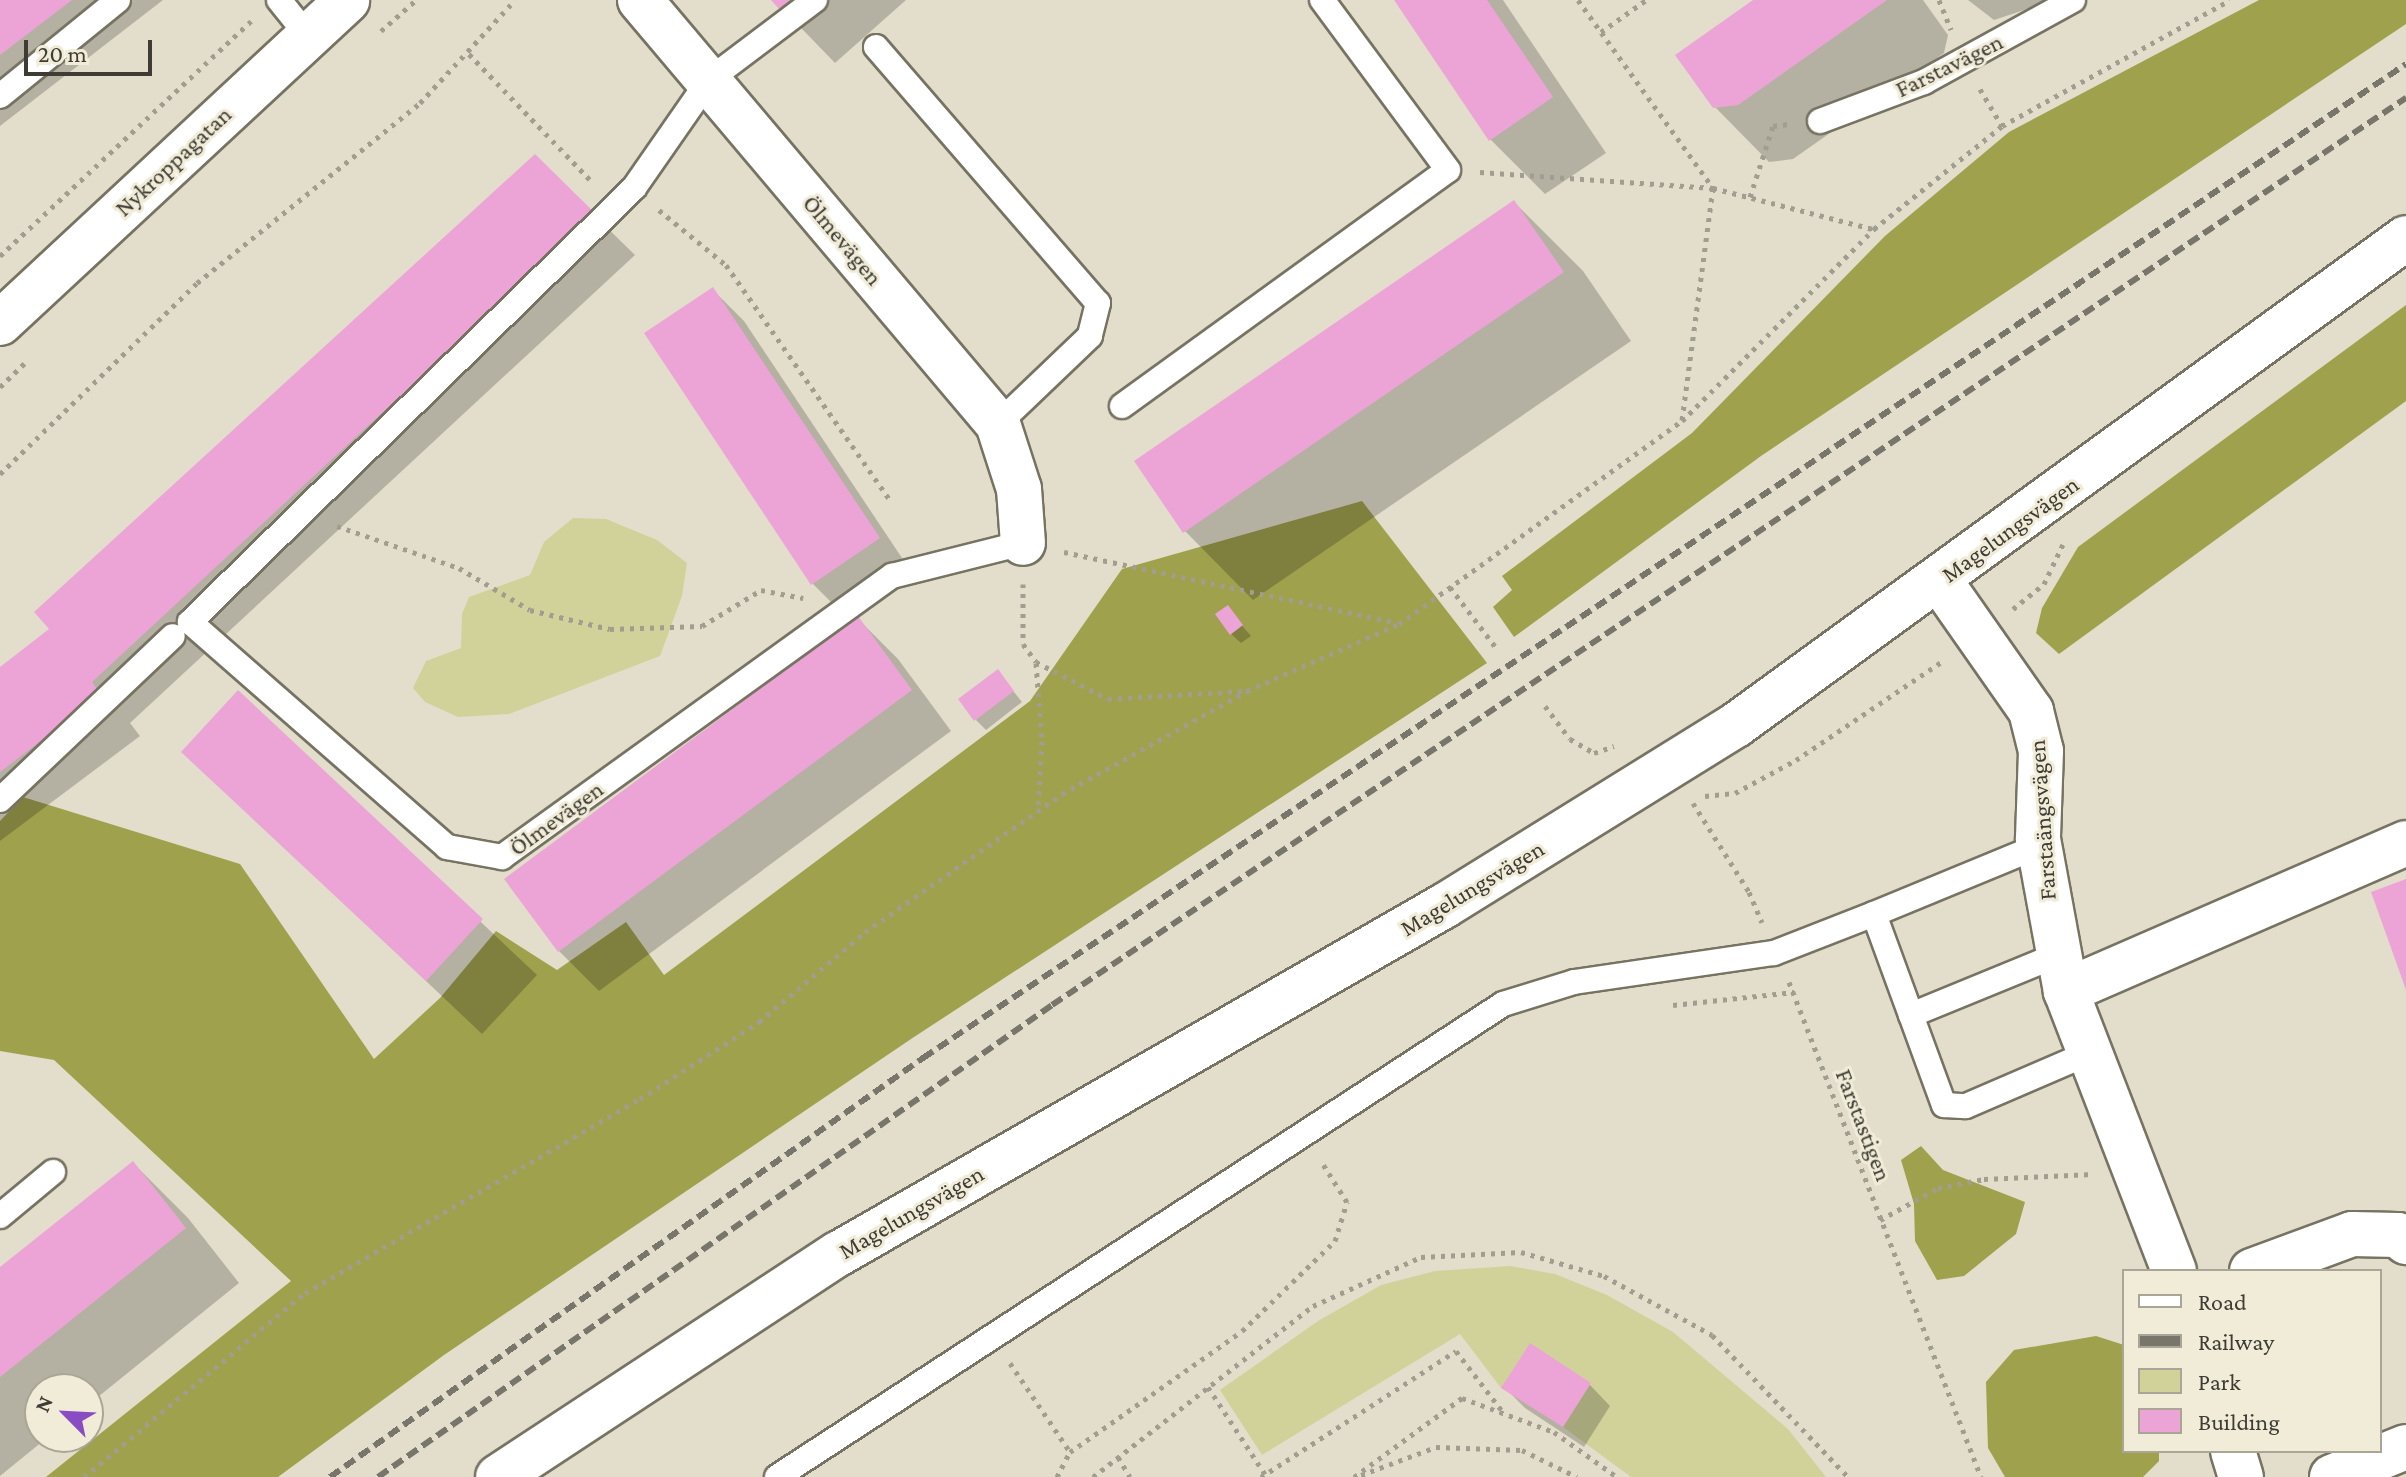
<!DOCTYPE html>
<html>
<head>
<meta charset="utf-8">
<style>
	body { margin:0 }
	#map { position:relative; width:2406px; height:1477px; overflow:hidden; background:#e3decb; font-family:"Crimson Pro",serif }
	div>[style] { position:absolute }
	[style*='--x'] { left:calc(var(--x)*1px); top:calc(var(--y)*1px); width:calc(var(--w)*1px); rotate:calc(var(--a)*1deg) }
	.green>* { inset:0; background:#d0d29a }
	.forest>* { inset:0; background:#9fa14d }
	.shadow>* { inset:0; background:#0003 }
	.building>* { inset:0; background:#eca4d7 }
	.path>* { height:5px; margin-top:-2.5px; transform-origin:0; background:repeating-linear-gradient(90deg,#a19d8f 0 4px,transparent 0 10px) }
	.roads { filter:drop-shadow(2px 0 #777362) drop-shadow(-2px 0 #777362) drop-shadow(0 2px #777362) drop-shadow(0 -2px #777362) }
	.service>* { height:24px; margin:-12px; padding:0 12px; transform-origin:12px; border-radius:12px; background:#fff }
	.minor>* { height:44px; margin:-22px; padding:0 22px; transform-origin:22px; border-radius:22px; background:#fff }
	.secondary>* { height:44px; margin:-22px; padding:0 22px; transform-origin:22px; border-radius:22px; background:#fff }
	.rail>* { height:6px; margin-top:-3px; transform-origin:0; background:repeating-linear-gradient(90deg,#78756a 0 12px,transparent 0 18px) }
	span { translate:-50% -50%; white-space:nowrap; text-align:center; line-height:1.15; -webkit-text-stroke:6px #f1ecd8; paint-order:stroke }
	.street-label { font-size:24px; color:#3e3c35 }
	.legend { position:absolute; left:2122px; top:1269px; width:260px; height:184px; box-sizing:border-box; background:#f1ecd8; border:2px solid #a9a697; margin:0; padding:10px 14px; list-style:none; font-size:24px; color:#3e3c35 }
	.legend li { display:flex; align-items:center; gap:16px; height:40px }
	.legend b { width:40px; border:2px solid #a9a697 }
	.north { position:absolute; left:24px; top:1373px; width:80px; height:80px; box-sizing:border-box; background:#f1ecd8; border:2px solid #a9a697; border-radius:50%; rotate:294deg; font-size:22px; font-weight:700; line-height:32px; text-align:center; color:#3e3c35 }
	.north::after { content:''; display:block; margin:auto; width:28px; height:36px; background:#8a4cc2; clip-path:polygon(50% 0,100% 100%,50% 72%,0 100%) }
	.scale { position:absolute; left:24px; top:40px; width:128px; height:36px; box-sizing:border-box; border:4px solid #3e3c35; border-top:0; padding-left:10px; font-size:24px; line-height:28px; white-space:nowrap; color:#3e3c35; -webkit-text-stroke:6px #f1ecd8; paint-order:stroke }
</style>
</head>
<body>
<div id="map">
	<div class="green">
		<i style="clip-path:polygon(573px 518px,606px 519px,657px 540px,687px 563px,682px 596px,660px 656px,509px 714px,458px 717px,425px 702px,413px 688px,426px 661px,461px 648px,462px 614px,469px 597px,530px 575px,544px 542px)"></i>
		<i style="clip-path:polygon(1510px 1266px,1555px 1274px,1607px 1295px,1673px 1332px,1788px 1429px,1826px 1477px,1631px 1477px,1563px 1427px,1591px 1383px,1501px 1388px,1460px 1334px,1262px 1455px,1220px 1390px,1318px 1321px,1381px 1285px,1435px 1271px)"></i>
	</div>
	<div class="forest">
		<i style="clip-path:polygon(2259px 0,2406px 0,2406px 24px,1761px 456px,1514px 637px,1493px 607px,1512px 590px,1502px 576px,1692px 433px,1885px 236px,2009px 132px)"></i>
		<i style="clip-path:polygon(2406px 305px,2406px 401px,2059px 654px,2036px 633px,2042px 608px,2078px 547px)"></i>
		<i style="clip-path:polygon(1362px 501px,1487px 663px,914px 1037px,444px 1355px,278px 1477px,46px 1477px,291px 1281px,54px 1060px,0 1051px,0 821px,23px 797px,240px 864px,374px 1059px,440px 998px,496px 931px,557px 970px,626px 922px,664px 975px,1030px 701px,1122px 569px)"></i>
		<i style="clip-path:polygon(1921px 1146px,1943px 1170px,2025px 1202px,2016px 1234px,1964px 1276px,1937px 1280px,1915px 1241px,1914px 1204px,1901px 1160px)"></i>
		<i style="clip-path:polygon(2096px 1336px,2124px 1345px,2124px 1451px,2159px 1451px,2159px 1461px,2143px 1477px,2005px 1477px,1988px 1448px,1986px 1382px,2014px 1350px)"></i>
	</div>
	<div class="shadow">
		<i style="clip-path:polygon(0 0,163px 0,0 126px)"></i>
		<i style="clip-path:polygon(774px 0,906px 0,835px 63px)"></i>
		<i style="clip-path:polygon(1396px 0,1503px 0,1606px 153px,1545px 194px,1490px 139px)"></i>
		<i style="clip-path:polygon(1757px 0,1923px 0,1948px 35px,1944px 53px,1793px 159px,1769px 162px,1714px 106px)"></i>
		<i style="clip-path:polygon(1968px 0,2054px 0,1994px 20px)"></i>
		<i style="clip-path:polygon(1514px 202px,1583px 271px,1631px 341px,1253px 600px,1185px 531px)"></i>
		<i style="clip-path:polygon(595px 216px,635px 255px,130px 723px,140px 736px,0 841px,0 669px)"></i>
		<i style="clip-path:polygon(713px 290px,744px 321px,910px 570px,844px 615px,813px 584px)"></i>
		<i style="clip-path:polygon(1227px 608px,1251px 636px,1241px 643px,1231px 634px)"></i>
		<i style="clip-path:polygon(858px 619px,898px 659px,951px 731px,599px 991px,559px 951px,506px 879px)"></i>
		<i style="clip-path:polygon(998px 672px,1022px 702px,986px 730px,976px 720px)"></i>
		<i style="clip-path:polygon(238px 693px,537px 975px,482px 1034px,184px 752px)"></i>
		<i style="clip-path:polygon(133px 1163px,188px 1218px,239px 1283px,88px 1405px,88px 1389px,40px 1389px,40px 1437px,48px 1437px,0 1476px,0 1270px)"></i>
		<i style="clip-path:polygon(1590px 1385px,1610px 1406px,1584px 1447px,1525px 1408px,1504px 1387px)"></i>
	</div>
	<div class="building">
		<i style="clip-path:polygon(0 0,72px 0,0 55px)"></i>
		<i style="clip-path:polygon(771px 0,790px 0,779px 9px)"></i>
		<i style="clip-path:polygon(1394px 0,1487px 0,1553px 97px,1489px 141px)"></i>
		<i style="clip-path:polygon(1753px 0,1887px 0,1738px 105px,1713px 108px,1675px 55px)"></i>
		<i style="clip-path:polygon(535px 154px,596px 214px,92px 682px,101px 695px,0 772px,0 667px,49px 629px,34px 612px)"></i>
		<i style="clip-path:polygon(1514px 200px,1564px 272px,1183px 533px,1134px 461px)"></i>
		<i style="clip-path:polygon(713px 287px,880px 538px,811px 585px,644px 333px)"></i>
		<i style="clip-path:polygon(1228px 605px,1243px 625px,1230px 635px,1215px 614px)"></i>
		<i style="clip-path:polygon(858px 616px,912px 690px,558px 952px,504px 879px)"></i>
		<i style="clip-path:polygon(998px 669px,1014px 691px,974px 721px,958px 699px)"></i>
		<i style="clip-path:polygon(238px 690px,483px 919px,426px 981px,181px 752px)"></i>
		<i style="clip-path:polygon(2406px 879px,2406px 990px,2371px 892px)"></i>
		<i style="clip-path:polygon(133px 1161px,186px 1228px,0 1377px,0 1267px)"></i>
		<i style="clip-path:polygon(1530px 1343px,1591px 1383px,1563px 1427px,1501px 1388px)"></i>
	</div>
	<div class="path">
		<i style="--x:1578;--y:0;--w:231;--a:54.3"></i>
		<i style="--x:1713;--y:188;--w:235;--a:97.6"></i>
		<i style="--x:1682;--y:421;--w:272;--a:-45"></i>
		<i style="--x:1874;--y:229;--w:164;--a:-38.8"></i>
		<i style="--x:2002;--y:126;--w:260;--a:-28.9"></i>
		<i style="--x:1939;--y:0;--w:32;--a:68"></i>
		<i style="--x:381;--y:31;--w:47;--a:-41.5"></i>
		<i style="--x:1601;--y:32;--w:55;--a:-35.4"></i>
		<i style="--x:469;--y:54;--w:179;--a:46.1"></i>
		<i style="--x:1980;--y:89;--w:43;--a:59.3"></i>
		<i style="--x:1480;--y:172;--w:234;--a:3.9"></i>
		<i style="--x:1713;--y:188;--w:165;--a:14.4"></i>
		<i style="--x:1750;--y:197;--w:75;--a:-72.1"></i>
		<i style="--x:1773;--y:126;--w:16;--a:-7"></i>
		<i style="--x:659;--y:210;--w:87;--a:39.4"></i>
		<i style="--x:726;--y:265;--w:287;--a:55.1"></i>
		<i style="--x:0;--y:256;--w:345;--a:-43.1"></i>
		<i style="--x:0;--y:387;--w:39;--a:-44"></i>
		<i style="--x:0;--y:474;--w:274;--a:-44.1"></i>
		<i style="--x:197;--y:283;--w:287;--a:-38.9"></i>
		<i style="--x:420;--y:103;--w:140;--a:-47.3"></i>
		<i style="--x:337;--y:526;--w:129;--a:19"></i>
		<i style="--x:459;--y:568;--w:82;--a:30.6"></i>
		<i style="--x:530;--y:610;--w:82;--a:13.4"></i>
		<i style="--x:610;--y:629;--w:92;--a:-1.9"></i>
		<i style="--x:702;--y:626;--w:69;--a:-31.4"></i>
		<i style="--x:761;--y:590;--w:43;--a:10.8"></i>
		<i style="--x:1064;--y:552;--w:341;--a:12"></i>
		<i style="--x:1023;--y:584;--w:60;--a:90"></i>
		<i style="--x:1023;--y:644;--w:22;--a:54"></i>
		<i style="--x:1036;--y:662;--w:81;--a:27.2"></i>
		<i style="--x:1108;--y:699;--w:135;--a:-3.4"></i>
		<i style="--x:1450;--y:587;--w:78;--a:52.8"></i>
		<i style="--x:2013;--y:609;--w:40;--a:-39"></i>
		<i style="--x:2044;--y:584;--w:47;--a:-64.5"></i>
		<i style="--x:1036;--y:663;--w:78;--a:85.6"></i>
		<i style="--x:1042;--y:741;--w:69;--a:93.3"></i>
		<i style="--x:1545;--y:706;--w:41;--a:52.9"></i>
		<i style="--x:1570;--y:739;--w:28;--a:30"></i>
		<i style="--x:1594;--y:753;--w:21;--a:-19"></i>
		<i style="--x:1705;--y:796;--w:30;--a:-6"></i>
		<i style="--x:1735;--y:793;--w:69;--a:-28.4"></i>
		<i style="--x:1796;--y:760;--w:179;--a:-34"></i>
		<i style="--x:1693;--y:803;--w:105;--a:57.8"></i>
		<i style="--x:1749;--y:892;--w:33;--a:67"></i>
		<i style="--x:1789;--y:982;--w:531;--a:68.8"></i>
		<i style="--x:1673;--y:1005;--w:122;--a:-6.1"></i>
		<i style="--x:1880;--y:1220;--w:66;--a:-28.9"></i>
		<i style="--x:1938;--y:1188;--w:47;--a:-11.1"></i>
		<i style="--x:1984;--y:1179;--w:109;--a:-2.6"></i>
		<i style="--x:1010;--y:1363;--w:107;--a:56"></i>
		<i style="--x:1208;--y:1387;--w:104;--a:56.8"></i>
		<i style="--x:1118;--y:1457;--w:23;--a:59"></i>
		<i style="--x:1361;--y:1475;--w:80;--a:-20.5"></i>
		<i style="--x:1436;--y:1447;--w:86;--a:2"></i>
		<i style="--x:1522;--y:1450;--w:61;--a:26.1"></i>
		<i style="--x:84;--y:1477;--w:288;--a:-39.8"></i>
		<i style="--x:305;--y:1293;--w:387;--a:-30.1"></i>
		<i style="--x:640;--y:1099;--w:142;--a:-32.9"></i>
		<i style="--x:759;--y:1022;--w:139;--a:-40.3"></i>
		<i style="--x:865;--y:932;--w:241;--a:-35"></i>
		<i style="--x:1062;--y:794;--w:212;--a:-29.1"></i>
		<i style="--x:1247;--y:691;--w:166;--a:-23.8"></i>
		<i style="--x:1399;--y:624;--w:348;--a:-35.7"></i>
		<i style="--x:1057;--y:1477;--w:28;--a:-63"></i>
		<i style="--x:1070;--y:1452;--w:210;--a:-35.1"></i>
		<i style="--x:1242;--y:1331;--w:129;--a:-44.1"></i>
		<i style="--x:1335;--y:1241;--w:41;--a:-72.9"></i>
		<i style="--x:1347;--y:1202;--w:49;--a:-122.4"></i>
		<i style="--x:1093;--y:1477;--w:279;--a:-37.9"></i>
		<i style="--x:1313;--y:1306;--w:119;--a:-24.4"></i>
		<i style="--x:1421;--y:1257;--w:100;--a:-2.9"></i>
		<i style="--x:1521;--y:1252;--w:86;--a:16.1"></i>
		<i style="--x:1604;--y:1276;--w:123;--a:28.6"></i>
		<i style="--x:1712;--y:1335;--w:197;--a:46.2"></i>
		<i style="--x:1261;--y:1477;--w:232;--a:-32.9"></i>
		<i style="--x:1456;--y:1351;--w:77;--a:52.4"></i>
		<i style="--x:1354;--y:1477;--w:134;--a:-36.2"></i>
		<i style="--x:1462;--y:1398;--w:98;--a:20.3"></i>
		<i style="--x:1554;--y:1432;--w:77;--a:35.5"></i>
	</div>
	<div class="roads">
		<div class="service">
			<i style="--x:279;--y:0;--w:46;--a:51.1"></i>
			<i style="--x:815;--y:0;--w:133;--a:143"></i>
			<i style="--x:709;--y:80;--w:131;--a:124.8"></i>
			<i style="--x:634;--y:188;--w:621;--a:135.65"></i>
			<i style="--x:190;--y:622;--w:342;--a:41.2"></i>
			<i style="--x:447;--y:847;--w:56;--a:10.3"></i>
			<i style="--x:502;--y:857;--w:481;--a:-35.8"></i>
			<i style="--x:892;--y:576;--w:135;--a:-14.1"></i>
			<i style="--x:876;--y:47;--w:339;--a:49.1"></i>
			<i style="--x:1098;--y:303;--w:34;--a:104"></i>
			<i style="--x:1090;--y:336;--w:127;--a:136.3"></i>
			<i style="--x:0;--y:96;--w:152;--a:-39.1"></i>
			<i style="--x:1820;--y:121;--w:111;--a:-20.6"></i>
			<i style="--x:1924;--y:82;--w:170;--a:-28.8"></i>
			<i style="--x:1122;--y:406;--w:402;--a:-35.9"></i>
			<i style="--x:1448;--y:170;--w:212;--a:-126.5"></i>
			<i style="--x:0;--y:800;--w:238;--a:-43.5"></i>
			<i style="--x:2039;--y:846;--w:178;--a:157.6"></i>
			<i style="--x:1874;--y:914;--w:108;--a:69.9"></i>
			<i style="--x:1911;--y:1015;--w:158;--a:-22.3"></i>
			<i style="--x:1911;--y:1015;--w:96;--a:69.9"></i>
			<i style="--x:1944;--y:1105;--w:22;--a:3"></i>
			<i style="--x:1966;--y:1106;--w:134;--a:-23.3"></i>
			<i style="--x:0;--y:1216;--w:69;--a:-39.7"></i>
			<i style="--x:777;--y:1477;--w:866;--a:-33.08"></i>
			<i style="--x:1503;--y:1004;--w:74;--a:-17.2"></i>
			<i style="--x:1574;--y:982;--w:202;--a:-8.3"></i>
			<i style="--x:1774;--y:953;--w:107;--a:-21.3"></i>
		</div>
		<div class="minor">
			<i style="--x:640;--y:0;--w:555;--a:49.82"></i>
			<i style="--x:998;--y:424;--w:68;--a:72.1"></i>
			<i style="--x:1019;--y:489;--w:54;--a:85.8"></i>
			<i style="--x:0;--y:323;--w:474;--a:-42.9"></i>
			<i style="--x:1940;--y:581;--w:159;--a:55"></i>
			<i style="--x:2031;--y:711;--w:41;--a:76"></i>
			<i style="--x:2041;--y:751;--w:88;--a:92"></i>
			<i style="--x:2038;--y:839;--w:155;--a:79.6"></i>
			<i style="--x:2066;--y:991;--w:300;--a:68.9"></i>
			<i style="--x:2066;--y:991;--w:371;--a:-23.5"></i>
			<i style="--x:2252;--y:1271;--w:107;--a:-20.3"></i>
			<i style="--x:2352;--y:1234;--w:46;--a:1.2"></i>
			<i style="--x:2398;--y:1235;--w:11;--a:41"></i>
			<i style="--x:2233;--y:1451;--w:27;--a:73"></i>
			<i style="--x:2332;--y:1477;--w:80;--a:-22.1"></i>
		</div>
		<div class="secondary">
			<i style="--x:498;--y:1477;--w:407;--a:-33.3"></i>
			<i style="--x:838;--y:1254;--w:699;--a:-29.87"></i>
			<i style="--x:1444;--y:906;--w:344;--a:-31.8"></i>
			<i style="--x:1736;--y:725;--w:828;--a:-36.01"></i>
		</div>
	</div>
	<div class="rail">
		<i style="--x:330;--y:1477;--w:726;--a:-35.24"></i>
		<i style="--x:923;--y:1058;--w:1785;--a:-33.83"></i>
		<i style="--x:378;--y:1477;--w:823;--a:-35"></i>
		<i style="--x:1052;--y:1005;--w:1630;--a:-33.82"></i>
	</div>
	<div class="street-label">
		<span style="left:1949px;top:65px;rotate:-26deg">Farstavägen</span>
		<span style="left:173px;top:161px;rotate:-43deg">Nykroppagatan</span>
		<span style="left:843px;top:240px;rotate:50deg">Ölmevägen</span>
		<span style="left:2010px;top:529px;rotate:-36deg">Magelungsvägen</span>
		<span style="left:556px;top:818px;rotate:-36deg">Ölmevägen</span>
		<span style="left:2042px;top:820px;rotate:-94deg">Farstaängsvägen</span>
		<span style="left:1472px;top:888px;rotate:-31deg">Magelungsvägen</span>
		<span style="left:1864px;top:1125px;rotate:69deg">Farstastigen</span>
		<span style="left:911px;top:1212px;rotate:-30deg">Magelungsvägen</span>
	</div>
	<ul class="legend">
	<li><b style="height:10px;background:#fff"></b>Road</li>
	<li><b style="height:10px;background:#78756a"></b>Railway</li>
	<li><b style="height:22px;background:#d0d29a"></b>Park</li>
	<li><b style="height:22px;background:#eca4d7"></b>Building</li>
	</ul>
	<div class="north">N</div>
	<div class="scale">20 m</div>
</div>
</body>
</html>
